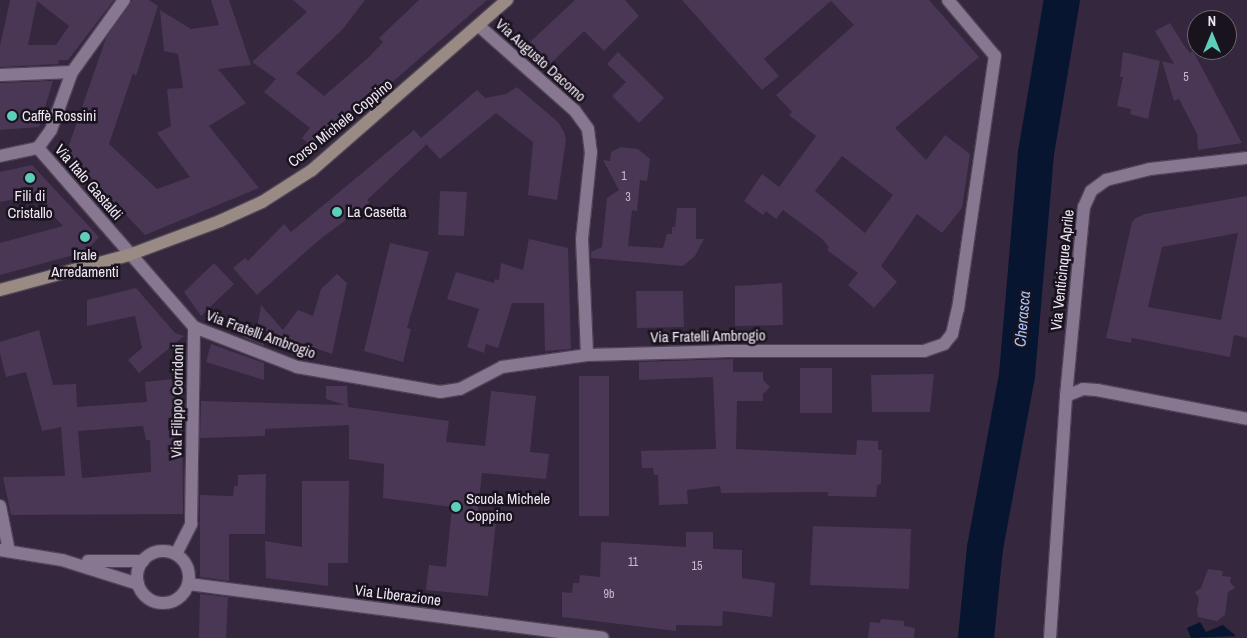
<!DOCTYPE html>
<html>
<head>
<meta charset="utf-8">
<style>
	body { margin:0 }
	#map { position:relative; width:1247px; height:638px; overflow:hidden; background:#35273d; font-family:"Archivo Narrow",sans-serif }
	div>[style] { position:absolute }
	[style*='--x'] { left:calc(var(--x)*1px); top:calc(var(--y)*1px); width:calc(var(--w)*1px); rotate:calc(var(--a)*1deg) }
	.water>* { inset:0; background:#071531 }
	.river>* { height:36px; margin:-18px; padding:0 18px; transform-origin:18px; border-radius:18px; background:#071531 }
	.building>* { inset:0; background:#4a3756 }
	.roads { filter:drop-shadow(1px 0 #4f4356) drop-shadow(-1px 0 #4f4356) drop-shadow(0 1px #4f4356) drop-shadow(0 -1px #4f4356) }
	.minor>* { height:12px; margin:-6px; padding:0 6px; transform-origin:6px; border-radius:6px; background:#877791 }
	.minor>.ring { margin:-6px; padding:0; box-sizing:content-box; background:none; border:12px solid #877791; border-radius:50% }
	.secondary>* { height:12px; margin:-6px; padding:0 6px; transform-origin:6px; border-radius:6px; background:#9a8a84 }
	.dots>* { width:14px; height:14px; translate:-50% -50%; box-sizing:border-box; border:2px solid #19131d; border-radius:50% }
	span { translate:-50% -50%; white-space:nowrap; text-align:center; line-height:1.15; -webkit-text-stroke:5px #19131d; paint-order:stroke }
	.number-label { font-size:12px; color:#c6bbce }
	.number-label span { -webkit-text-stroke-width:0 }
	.street-label { font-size:15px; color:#f0e7f6 }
	.poi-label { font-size:15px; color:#f0e7f6 }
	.left { translate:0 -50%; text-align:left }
	.water-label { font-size:16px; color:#a3c3fc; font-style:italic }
	.north { position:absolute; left:1187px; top:10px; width:50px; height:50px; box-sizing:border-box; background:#19131d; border:1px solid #6f6874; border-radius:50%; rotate:0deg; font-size:14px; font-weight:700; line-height:20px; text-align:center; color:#f0e7f6 }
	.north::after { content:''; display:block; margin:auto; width:18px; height:22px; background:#5cceba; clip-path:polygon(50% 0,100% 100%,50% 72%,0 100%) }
</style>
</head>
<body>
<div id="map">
	<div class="water">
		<i style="clip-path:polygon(1200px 622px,1206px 632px,1223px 625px,1236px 636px,1191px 638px,1187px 628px)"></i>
	</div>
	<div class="river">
		<i style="--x:976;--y:638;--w:90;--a:-84.3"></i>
		<i style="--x:985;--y:548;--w:176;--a:-79.5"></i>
		<i style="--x:1017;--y:375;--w:223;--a:-85.1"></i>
		<i style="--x:1036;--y:153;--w:155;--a:-80.4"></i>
	</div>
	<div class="building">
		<i style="clip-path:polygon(evenodd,10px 0,114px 0,68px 60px,59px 60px,58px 64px,0 67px,0 46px,10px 0,37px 1px,69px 26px,56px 45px,28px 45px,37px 1px)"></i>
		<i style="clip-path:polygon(132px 0,149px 0,158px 6px,136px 76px,133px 73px,109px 144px,157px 189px,190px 177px,157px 133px,171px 126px,167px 89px,183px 88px,178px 54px,164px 51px,160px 10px,191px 29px,219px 25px,211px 0,229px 0,251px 65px,218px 69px,246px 103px,209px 126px,259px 188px,145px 235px,76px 162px,68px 148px,106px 38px)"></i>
		<i style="clip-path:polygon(293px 0,365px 0,342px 30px,296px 73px,324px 96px,368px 58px,383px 42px,379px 38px,419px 0,487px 0,315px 149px,302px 138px,310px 128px,264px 92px,276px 79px,252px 62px,307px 12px)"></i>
		<i style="clip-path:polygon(575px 0,625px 0,639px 16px,604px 51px,584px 31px,549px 65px,530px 42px)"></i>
		<i style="clip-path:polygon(evenodd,682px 0,929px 0,979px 57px,895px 128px,926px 160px,945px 135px,970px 154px,962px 208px,942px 233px,917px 214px,881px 266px,897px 282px,874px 308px,848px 285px,858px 273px,827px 250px,829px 247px,821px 238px,783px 210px,776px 219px,766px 211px,763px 215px,744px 201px,762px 174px,779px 187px,816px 136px,789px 115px,792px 112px,776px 95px,854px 25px,831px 1px,764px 59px,779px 76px,762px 90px,682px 0,842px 156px,893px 195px,865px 233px,815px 191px,842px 156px)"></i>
		<i style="clip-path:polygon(1170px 23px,1183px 44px,1190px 53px,1193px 51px,1242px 143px,1198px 150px,1197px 134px,1179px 99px,1174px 101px,1162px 61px,1174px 64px,1155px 31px)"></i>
		<i style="clip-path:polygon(618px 52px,664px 98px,639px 123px,612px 96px,626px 82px,607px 64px)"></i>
		<i style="clip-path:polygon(1123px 52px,1160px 61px,1148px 119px,1130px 114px,1131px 109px,1117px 106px,1123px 77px,1120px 77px)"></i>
		<i style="clip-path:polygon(53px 81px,39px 127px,0 130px,0 83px)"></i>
		<i style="clip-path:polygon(517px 87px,558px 122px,564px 132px,566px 140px,557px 200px,528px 195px,533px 142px,496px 113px,440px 159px,422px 140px,426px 145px,367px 200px,370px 202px,319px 240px,257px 295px,233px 268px,245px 258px,248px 261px,284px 224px,291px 232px,414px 130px,421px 138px,477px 90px,485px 98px,506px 94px)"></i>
		<i style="clip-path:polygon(621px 147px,638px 149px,650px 159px,647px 181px,640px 180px,637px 211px,632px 210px,628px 246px,663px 248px,667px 234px,672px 234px,672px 227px,675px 227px,677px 208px,696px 208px,696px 239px,704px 239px,695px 256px,683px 266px,591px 258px,591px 252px,602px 247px,607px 198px,619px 190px,603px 160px,610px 161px,611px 152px)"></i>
		<i style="clip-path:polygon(32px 165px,99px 237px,85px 252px,0 275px,0 243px,63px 226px,34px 195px,0 202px,0 172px)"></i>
		<i style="clip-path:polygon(440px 191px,467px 192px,464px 236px,438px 235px)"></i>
		<i style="clip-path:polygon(evenodd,1247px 196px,1247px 338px,1234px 335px,1230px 357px,1132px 338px,1131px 343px,1106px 338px,1132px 222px,1136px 218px,1145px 214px,1247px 196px,1238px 233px,1221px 320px,1148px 307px,1162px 247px,1238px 233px)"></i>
		<i style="clip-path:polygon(529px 239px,568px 248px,571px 349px,545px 351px,544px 303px,512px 303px,498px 348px,486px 344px,484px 353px,467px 347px,479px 309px,447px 299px,456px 272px,494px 283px,495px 279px,499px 280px,501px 263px,523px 270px)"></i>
		<i style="clip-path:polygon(390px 243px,429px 252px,407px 328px,411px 329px,403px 362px,364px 351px)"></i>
		<i style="clip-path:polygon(214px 263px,234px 284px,201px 316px,184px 292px)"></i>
		<i style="clip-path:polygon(337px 274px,347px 283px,332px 354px,264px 330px,264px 346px,242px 337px,258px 324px,261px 305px,283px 330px,298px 310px,313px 316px,321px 289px)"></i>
		<i style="clip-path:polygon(782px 283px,783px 325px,735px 326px,735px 286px)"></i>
		<i style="clip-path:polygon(136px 288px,175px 333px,184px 336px,139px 373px,128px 360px,142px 348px,135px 316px,87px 326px,87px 300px)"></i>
		<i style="clip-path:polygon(636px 291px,683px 291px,684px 327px,637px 328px)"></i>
		<i style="clip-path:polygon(evenodd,39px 330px,53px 385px,76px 384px,77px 407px,147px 402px,145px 382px,182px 378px,183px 514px,11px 515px,3px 477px,65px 476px,61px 427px,42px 431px,26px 372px,6px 377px,0 353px,0 342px,39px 330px,143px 426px,146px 440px,150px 440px,151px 472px,82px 478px,78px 431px,143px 426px)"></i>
		<i style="clip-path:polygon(211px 344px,264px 363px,264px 380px,206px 362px)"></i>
		<i style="clip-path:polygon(733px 359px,733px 372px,763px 372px,763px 380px,770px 387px,763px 394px,763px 401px,737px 401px,736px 449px,856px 455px,857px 440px,878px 441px,878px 450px,882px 450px,881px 484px,877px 485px,876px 497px,828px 496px,828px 492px,721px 493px,720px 486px,687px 490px,688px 504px,659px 505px,658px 475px,654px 475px,653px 468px,642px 468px,641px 451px,716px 449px,713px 377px,639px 380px,639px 362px)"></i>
		<i style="clip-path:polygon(800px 368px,832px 368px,832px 413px,800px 413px)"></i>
		<i style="clip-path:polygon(934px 374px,930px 412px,872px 412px,871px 375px)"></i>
		<i style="clip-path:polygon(579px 376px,609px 376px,609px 516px,579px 516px)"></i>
		<i style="clip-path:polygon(326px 386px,347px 386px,348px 407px,449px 421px,446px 442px,485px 446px,491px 391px,536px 396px,530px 452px,549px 454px,546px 479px,482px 473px,478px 510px,497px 512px,488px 596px,426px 590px,429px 565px,446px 567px,452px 507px,383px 498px,384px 464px,349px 459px,349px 425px,265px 429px,265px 436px,200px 438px,201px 401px,345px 405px,326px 399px)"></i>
		<i style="clip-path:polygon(266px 474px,265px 534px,229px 534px,229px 581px,200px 577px,200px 495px,233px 496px,234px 486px,238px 486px,238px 475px)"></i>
		<i style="clip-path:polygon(302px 481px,349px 481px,348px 563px,328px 563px,328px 586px,266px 578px,265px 541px,302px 547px)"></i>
		<i style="clip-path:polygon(813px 526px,911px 529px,909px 589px,810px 585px)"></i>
		<i style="clip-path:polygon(686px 532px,713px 532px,713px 549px,742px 550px,742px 578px,775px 583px,772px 617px,723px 611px,722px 626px,676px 625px,676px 631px,562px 617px,562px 592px,572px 593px,573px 583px,579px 583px,580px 575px,600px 577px,601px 542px,686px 547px)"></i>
		<i style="clip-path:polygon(1208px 569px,1223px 571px,1222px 576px,1231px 577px,1230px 582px,1235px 588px,1228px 592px,1225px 615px,1217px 621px,1198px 617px,1197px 610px,1199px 598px,1195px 592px,1201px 588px)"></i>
		<i style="clip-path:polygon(200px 594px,228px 597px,226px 638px,199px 638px)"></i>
		<i style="clip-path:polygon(881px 619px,904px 621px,904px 626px,915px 628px,914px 638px,868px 638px,870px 622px,880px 623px)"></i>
	</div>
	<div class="roads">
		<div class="minor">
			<i style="--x:124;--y:0;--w:89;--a:125.8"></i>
			<i style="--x:72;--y:72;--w:62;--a:109.9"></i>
			<i style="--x:51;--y:130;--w:22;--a:126"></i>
			<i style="--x:38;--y:148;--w:237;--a:48.9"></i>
			<i style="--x:194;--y:327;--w:110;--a:21.2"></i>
			<i style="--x:297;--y:367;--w:145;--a:9.9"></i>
			<i style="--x:440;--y:392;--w:20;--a:-9"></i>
			<i style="--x:460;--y:389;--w:47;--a:-27.6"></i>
			<i style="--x:502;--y:367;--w:86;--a:-8"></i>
			<i style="--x:587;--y:355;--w:139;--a:-1.6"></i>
			<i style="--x:726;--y:351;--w:198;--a:0"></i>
			<i style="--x:924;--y:351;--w:21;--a:-19"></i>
			<i style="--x:944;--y:344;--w:13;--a:-51"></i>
			<i style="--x:952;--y:334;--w:26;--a:-77"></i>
			<i style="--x:958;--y:309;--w:256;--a:-81.7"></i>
			<i style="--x:995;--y:56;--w:73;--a:-130"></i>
			<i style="--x:479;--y:26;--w:128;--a:41.5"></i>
			<i style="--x:575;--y:111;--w:22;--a:54"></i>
			<i style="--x:588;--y:129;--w:23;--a:83"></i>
			<i style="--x:591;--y:152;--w:87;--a:95.9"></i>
			<i style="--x:582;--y:239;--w:116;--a:87.5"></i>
			<i style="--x:0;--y:75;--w:72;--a:-2.4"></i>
			<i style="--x:0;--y:156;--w:39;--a:-12"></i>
			<i style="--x:1066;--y:396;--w:18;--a:-22"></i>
			<i style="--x:1083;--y:389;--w:14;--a:4"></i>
			<i style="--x:1097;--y:390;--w:153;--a:10.9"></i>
			<i style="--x:0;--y:506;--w:46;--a:78.7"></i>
			<i style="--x:0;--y:550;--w:63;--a:9.2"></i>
			<i style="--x:62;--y:560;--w:80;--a:17.5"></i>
			<i class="ring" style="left:137px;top:551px;width:40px;height:40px"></i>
			<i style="--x:176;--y:554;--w:34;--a:-63"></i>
			<i style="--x:191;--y:524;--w:197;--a:-89.1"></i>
			<i style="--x:88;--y:561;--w:55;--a:0"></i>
			<i style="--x:189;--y:584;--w:417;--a:7.4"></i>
			<i style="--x:1050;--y:638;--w:243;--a:-86.2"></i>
			<i style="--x:1066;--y:396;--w:190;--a:-84.6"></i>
			<i style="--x:1084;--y:207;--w:17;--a:-66"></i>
			<i style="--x:1091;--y:191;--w:19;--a:-36"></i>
			<i style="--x:1106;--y:180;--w:45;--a:-14"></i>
			<i style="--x:1150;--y:169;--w:98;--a:-6.5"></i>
		</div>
		<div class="secondary">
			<i style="--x:0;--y:290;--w:134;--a:-15.2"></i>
			<i style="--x:129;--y:255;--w:97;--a:-20.5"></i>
			<i style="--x:220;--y:221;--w:46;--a:-24.3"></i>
			<i style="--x:262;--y:202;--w:59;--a:-32.6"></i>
			<i style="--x:312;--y:170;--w:259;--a:-41.1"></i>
		</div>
	</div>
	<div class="dots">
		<i style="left:12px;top:116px;background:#5cceba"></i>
		<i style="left:30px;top:178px;background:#5cceba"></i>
		<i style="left:337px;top:212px;background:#5cceba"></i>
		<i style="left:85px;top:237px;background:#5cceba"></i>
		<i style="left:456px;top:507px;background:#5cceba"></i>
	</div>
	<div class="number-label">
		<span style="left:1186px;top:78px">5</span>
		<span style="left:624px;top:177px">1</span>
		<span style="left:628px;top:198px">3</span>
		<span style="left:633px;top:563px">11</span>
		<span style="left:697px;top:567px">15</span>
		<span style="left:609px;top:595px">9b</span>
	</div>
	<div class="street-label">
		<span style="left:541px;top:60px;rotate:42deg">Via Augusto Dacomo</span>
		<span style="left:340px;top:123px;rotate:-39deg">Corso Michele Coppino</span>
		<span style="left:89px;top:182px;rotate:49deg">Via Italo Gastaldi</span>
		<span style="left:1062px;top:270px;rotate:-84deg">Via Venticinque Aprile</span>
		<span style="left:261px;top:334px;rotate:20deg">Via Fratelli Ambrogio</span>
		<span style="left:708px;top:336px;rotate:-1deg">Via Fratelli Ambrogio</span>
		<span style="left:177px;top:401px;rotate:-89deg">Via Filippo Corridoni</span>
		<span style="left:398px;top:595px;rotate:7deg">Via Liberazione</span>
	</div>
	<div class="poi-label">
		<span class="left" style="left:22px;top:116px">Caffè Rossini</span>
		<span style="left:30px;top:204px">Fili di<br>Cristallo</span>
		<span class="left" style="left:347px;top:212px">La Casetta</span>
		<span style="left:85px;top:263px">Irale<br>Arredamenti</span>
		<span class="left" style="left:466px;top:507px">Scuola Michele<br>Coppino</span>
	</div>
	<div class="water-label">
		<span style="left:1022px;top:319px;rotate:-85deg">Cherasca</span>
	</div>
	<div class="north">N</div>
</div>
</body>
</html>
